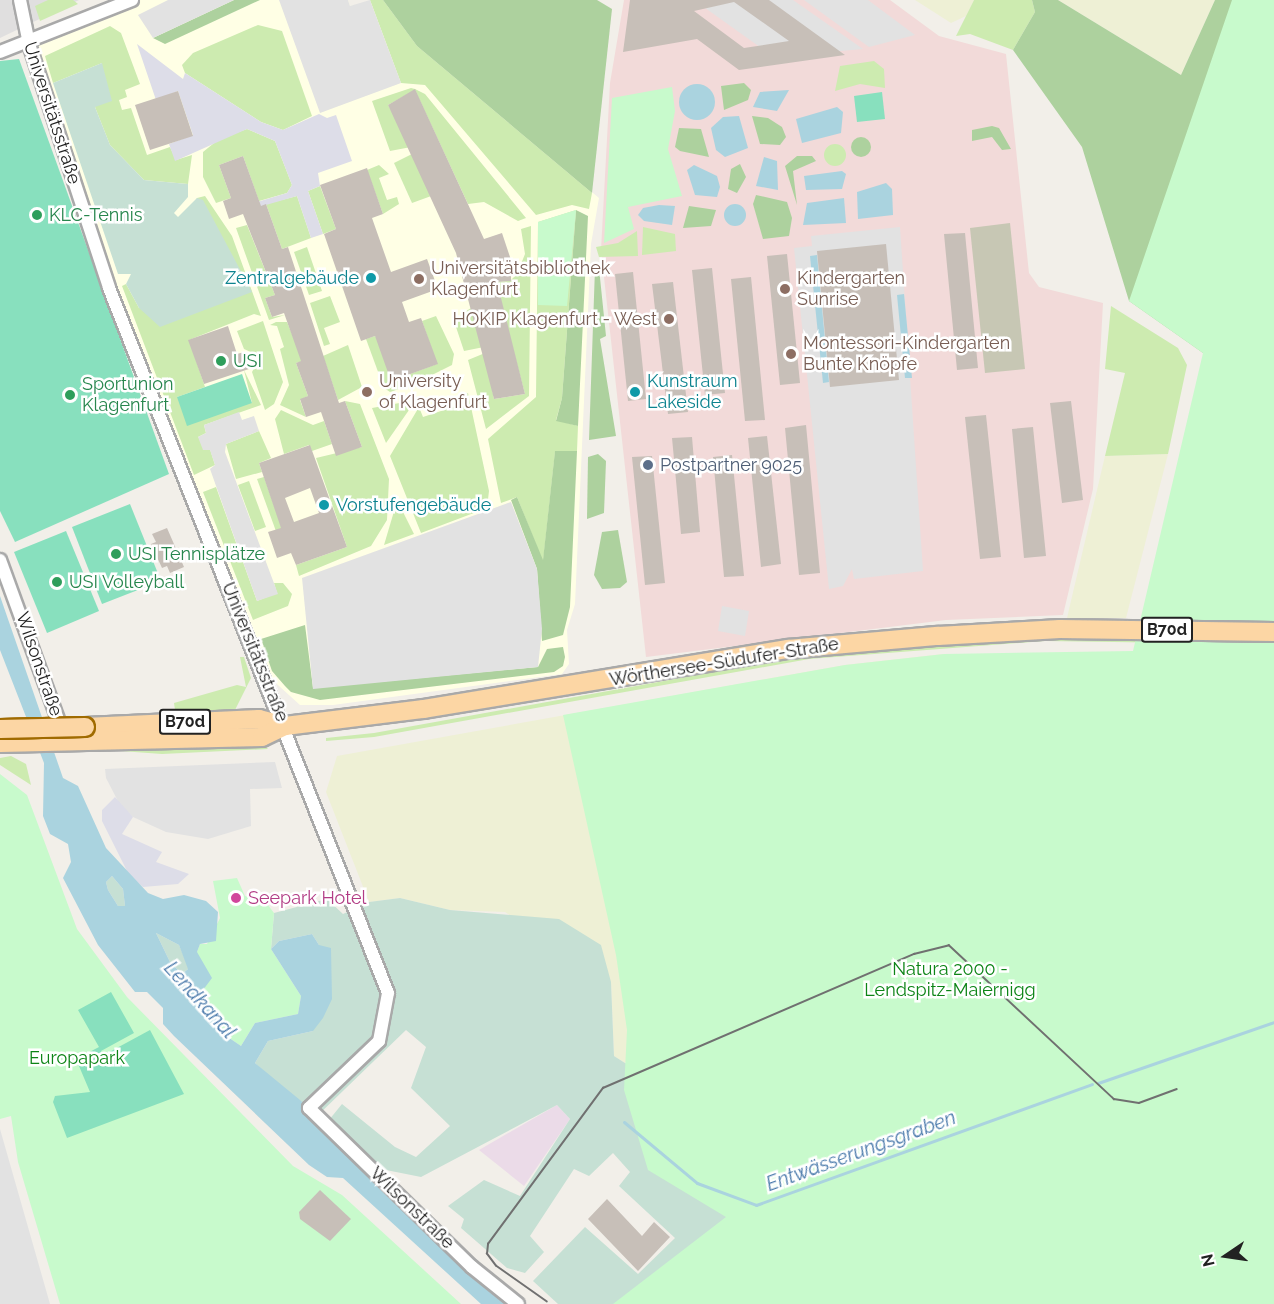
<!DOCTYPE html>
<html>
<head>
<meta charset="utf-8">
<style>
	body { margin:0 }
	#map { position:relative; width:1274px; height:1304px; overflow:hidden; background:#f2efe9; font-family:Raleway,sans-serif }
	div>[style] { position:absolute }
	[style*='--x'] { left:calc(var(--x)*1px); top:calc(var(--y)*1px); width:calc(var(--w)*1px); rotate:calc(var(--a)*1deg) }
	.residential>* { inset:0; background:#e0dfdf }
	.commercial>* { inset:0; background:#f2dad9 }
	.industrial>* { inset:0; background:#ebdbe8 }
	.education>* { inset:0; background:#ffffe5 }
	.construction>* { inset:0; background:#c7c7b4 }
	.farmland>* { inset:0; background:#eef0d5 }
	.grass>* { inset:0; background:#cdebb0 }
	.round { border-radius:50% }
	.forest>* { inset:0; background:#add19e }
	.wetland>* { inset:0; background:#c6e0d4 }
	.park>* { inset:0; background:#c8facc }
	.pitch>* { inset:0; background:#88e0be }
	.parking>* { inset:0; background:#e2e2e2 }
	.plaza>* { inset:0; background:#dddde8 }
	.water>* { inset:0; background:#aad3df }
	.stream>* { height:3px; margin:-1.5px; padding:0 1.5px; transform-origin:1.5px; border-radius:1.5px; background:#aad3df }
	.building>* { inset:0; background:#c7bfb8 }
	.roads { filter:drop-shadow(2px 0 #a9a9a9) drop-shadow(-2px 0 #a9a9a9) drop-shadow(0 2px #a9a9a9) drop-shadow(0 -2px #a9a9a9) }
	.street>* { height:12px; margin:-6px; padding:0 6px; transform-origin:6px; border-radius:6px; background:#fff }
	.primary>* { height:18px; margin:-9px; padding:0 9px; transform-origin:9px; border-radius:9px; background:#fcd6a4 }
	.tram>* { height:1.5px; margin:-0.75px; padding:0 0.75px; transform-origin:0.75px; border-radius:0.75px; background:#707070 }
	.bridges { filter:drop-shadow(2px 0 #a06b00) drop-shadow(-2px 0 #a06b00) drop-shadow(0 2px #a06b00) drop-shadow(0 -2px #a06b00) }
	.primary-bridge>* { height:18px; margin:-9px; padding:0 9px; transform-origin:9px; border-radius:9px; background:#fcd6a4 }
	.dots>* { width:16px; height:16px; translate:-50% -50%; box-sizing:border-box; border:3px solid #fff; border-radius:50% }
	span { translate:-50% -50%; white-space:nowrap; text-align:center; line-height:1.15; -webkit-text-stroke:5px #fff; paint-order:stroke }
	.shield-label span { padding:2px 4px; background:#fff; border:2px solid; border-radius:4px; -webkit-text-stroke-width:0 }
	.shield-label { font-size:16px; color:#222; font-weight:700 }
	.street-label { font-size:18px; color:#222 }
	.leisure-label { font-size:18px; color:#27864d }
	.left { translate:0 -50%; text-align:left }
	.education-label { font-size:18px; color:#785e54 }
	.right { translate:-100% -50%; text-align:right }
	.culture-label { font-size:18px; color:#0d838f }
	.service-label { font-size:18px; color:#4e5e75 }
	.hotel-label { font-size:18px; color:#b23c85 }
	.park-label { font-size:18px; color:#0c8416 }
	.water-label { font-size:20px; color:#4a7aab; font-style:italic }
	.north { position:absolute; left:1196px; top:1226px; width:60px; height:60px; -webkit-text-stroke:4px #fff; paint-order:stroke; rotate:257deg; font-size:16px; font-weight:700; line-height:24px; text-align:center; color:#222 }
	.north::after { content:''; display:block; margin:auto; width:21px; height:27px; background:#222; clip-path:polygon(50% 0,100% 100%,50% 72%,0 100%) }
</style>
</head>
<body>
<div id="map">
	<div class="residential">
		<i style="clip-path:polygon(0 0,79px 0,0 38px)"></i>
	</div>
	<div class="commercial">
		<i style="clip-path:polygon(624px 0,890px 0,939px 36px,1006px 54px,1029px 273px,1039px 287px,1103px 303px,1093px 489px,1063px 615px,946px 620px,646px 657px,601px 250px,610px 83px)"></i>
	</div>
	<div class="industrial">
		<i style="clip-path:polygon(557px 1105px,570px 1119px,524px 1186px,479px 1150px)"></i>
	</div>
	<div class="education">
		<i style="clip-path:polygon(132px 0,348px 0,350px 6px,383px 0,417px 46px,599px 198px,591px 244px,575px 604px,567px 630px,569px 664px,562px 674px,333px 705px,300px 705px,268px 676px,109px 288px,29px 44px)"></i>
	</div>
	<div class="construction">
		<i style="clip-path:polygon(1010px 223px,1025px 369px,985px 373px,970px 228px)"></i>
	</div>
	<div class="farmland">
		<i style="clip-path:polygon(915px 0,974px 0,966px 16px,951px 23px)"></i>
		<i style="clip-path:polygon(1058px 0,1215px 0,1181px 75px)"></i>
		<i style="clip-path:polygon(1168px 454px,1126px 618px,1067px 618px,1105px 456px)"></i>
		<i style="clip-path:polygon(944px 654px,625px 1063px,614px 1056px,611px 982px,505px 912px,450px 910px,400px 898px,369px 902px,326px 792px,337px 756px,845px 665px)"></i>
	</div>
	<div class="grass">
		<i style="clip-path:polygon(48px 0,73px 0,78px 4px,40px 21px,35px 6px)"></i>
		<i style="clip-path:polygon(370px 0,383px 0,417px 46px,592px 193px,589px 209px,572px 205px,536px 215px,425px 85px,401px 83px)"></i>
		<i style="clip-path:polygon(974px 0,1032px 0,1035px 12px,1013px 50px,970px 34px,956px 36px)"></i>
		<i style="clip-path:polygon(258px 25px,282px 31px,312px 116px,283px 130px,261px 122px,185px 73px,182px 65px,193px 53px)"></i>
		<i style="clip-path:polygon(110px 26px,121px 33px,140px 84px,125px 90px,127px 97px,119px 100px,122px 110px,131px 108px,147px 155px,170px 147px,176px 160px,192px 155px,188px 184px,144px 180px,110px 145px,95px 107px,102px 63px,53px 83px,45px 56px)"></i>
		<i style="clip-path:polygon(874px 61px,884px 69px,885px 88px,860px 84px,835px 91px,840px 66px)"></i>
		<i style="clip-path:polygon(411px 88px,415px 89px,425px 94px,526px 218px,518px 221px,484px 202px,468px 204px,415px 90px,388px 105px,411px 147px,390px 151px,372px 101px)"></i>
		<i style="clip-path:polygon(247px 129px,275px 141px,292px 185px,287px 193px,259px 201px,243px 156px,219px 165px,231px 198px,216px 203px,203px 177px,203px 152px,219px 139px)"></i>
		<i class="round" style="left:824px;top:144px;width:22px;height:22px"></i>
		<i style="clip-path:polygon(414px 153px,434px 195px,412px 203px,394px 163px)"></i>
		<i style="clip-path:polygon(379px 165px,389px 174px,379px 178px,387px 200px,397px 197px,399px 204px,383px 214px,367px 170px)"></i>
		<i style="clip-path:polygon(320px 186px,336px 229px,323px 234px,308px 191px)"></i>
		<i style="clip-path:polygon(205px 196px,232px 236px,261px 316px,254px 314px,189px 340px,205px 387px,177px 397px,252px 403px,244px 370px,261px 405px,204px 425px,206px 433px,198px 437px,210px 449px,215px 465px,194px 475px,122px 286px,126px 284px,139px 308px,197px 198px)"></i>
		<i style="clip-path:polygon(297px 196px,311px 238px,282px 249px,266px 204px)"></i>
		<i style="clip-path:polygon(576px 210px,562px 398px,556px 420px,578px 426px,577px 451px,555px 452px,543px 562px,517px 497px,501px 503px,488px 439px,536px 397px,538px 222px)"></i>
		<i style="clip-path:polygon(247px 225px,275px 295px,265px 298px,272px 317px,285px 315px,269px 320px,236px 228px)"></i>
		<i style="clip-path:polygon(531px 226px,529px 396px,486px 429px,468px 360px,485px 353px,494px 399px,525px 394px,495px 282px,510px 281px,517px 274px,525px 254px,521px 229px)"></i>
		<i style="clip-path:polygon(643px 227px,675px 234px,676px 251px,642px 255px)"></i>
		<i style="clip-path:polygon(637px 231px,638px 256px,599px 257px,596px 247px,618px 243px)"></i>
		<i style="clip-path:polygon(307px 247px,322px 291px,309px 295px,294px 252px)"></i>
		<i style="clip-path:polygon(330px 296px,340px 322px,324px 328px,330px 344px,324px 346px,310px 303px)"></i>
		<i style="clip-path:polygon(1111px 306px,1178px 348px,1187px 365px,1168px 454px,1105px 456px,1125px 373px,1105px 369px)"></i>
		<i style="clip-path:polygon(473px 307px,484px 347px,464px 351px,456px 327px,461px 314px)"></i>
		<i style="clip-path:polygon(436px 316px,454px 354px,452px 365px,414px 384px,410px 374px,437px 364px,422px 321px)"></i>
		<i style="clip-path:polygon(263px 321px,283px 382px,274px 404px,265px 410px,252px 372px,257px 363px,253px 353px,244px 349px,237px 331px)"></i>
		<i style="clip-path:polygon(276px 322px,287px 322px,303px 361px,296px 363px,308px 396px,300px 400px,306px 417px,280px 405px,289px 385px,280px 349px,284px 347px,277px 326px,270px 325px)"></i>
		<i style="clip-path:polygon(375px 336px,404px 376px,408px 386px,390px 392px,384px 388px,366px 339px)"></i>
		<i style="clip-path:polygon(348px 345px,362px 387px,338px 400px,323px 356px)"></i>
		<i style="clip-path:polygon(468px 393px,489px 491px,487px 508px,421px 533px,390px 456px,419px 407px,423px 417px,465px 403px,462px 394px)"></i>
		<i style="clip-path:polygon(345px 401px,360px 404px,389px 479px,387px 520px,371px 546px,299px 576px,296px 565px,347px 547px,316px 458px,362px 447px)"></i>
		<i style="clip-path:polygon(405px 402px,409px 410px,386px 443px,372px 408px)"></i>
		<i style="clip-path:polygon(281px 410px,313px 425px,324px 421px,332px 444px,312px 451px,309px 445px,284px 454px,275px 419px)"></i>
		<i style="clip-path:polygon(259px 431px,271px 458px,259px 463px,262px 472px,236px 479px,226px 444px)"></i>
		<i style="clip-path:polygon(264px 477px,287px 543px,281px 545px,257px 479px)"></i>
		<i style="clip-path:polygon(249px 481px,266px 527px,255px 531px,238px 485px)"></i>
		<i style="clip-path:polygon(216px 487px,257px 601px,277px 593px,274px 583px,283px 583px,292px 594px,288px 606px,253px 620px,203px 492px)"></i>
		<i style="clip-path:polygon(400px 506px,414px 534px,384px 545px,395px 508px)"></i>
		<i style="clip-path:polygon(1118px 636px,1182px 643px,1045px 641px,809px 659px,374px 737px,326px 741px,326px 738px,374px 733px,809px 655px,948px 641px)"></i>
		<i style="clip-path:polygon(240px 657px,244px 657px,251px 678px,234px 712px,176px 717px,174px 703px,237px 685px,246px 687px)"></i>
		<i style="clip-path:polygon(265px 746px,268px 749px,162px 754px,93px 749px)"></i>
		<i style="clip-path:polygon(11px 756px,26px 764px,31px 785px,0 765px,0 758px)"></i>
	</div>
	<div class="forest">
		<i style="clip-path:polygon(234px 0,260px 0,165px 44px,153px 38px)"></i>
		<i style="clip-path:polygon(383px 0,597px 0,612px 9px,592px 193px,417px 46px)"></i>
		<i style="clip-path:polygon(1032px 0,1058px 0,1181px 75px,1215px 0,1274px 0,1203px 353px,1129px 301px,1082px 147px,1013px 50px,1035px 12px)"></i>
		<i style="clip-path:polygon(744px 83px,751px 90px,748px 100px,724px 110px,721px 86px)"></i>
		<i style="clip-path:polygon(752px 116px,768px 118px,782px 127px,786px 137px,780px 145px,760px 144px)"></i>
		<i style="clip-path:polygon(992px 126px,999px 128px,1011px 149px,1002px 150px,992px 137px,972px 141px,972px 130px)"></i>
		<i style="clip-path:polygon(679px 128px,701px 129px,709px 157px,680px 151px,675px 147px)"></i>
		<i class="round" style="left:851px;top:137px;width:20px;height:20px"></i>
		<i style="clip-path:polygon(797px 156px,812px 156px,816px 161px,793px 171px,797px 205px,785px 166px)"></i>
		<i style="clip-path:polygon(740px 164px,746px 177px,737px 193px,728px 189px,731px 169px)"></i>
		<i style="clip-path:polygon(756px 195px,787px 202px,792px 218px,789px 236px,763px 239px,753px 204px)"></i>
		<i style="clip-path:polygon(689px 206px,716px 210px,711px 226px,683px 228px)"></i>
		<i style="clip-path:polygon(576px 210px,588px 216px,578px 426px,556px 421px,562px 398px)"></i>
		<i style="clip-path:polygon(595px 268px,599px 268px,606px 336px,600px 339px,616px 436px,589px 440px)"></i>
		<i style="clip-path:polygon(555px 451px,577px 451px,570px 607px,563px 635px,542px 641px,537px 569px,511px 500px,517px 497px,543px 560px)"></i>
		<i style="clip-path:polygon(598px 454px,606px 461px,604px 513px,587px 519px,588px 457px)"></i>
		<i style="clip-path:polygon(618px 530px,627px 582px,620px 588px,602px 589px,594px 575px,602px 532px)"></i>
		<i style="clip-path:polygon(305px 625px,313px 688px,538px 667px,547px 649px,563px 647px,565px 657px,563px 666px,554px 672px,320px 700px,291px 692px,285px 686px,272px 671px,261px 639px)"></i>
	</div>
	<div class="wetland">
		<i style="clip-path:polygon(102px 63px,112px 101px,95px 107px,110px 145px,144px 180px,188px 184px,188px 197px,174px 213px,178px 217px,197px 198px,203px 200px,252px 292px,160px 327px,139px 308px,126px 284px,131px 274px,118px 274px,53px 83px)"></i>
		<i style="clip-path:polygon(112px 876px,123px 889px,125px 906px,118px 906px,108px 890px,106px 882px)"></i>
		<i style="clip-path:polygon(400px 898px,450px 910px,559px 919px,601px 945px,611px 982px,614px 1056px,625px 1063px,1274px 1304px,558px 1304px,533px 1281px,585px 1227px,638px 1274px,675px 1238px,619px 1186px,630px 1172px,613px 1153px,589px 1176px,574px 1169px,530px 1236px,544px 1252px,525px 1273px,507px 1268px,461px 1228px,464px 1219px,448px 1206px,484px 1180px,520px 1196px,570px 1119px,557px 1105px,421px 1177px,381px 1169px,329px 1120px,342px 1104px,395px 1147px,416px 1157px,450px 1126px,411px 1088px,426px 1047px,406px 1030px,315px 1118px,255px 1063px,268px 1041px,313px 1031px,319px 945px,312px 934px,279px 941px,271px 949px,274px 913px,327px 899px,343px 914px,369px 902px)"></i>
		<i style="clip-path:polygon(156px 933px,179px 945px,189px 968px,182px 974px,170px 962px)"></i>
		<i style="clip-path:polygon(168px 966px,185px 985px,183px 994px,162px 976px)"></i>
	</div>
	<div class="park">
		<i style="clip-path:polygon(1232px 0,1274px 0,1274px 1304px,613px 1304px,726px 1217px,648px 1170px,624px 1090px,627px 1030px,616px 955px,563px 715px,845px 665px,944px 654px,1133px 651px,1203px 353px,1129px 301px)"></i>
		<i style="clip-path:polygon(672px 87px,675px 111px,668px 149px,682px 196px,628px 207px,634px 229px,604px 243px,612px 98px)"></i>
		<i style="clip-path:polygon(576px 210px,567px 306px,538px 305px,538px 222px)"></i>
		<i style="clip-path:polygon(0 774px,27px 795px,77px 929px,127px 997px,293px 1166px,342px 1195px,461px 1304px,60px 1304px,18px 1162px,11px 1116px,0 1119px)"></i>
		<i style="clip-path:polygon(237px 878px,245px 896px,265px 901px,274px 913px,271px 949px,301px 996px,298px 1014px,255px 1023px,241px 1046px,219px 1031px,217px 1017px,199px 994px,197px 952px,200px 944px,207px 944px,220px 918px,213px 881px)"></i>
	</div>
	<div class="pitch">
		<i style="clip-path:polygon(19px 59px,169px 474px,15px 542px,0 511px,0 61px)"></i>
		<i style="clip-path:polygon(882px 92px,885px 119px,857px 122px,854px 96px)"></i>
		<i style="clip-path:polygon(242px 374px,252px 403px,187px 426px,177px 397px)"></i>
		<i style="clip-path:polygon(130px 504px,161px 581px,102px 604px,72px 527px)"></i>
		<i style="clip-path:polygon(66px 531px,99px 611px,47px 633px,14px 552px)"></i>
		<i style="clip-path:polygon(111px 992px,134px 1033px,101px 1051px,102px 1056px,150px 1030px,184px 1094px,67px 1138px,53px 1102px,55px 1096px,90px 1092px,76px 1059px,99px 1047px,78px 1010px)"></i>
	</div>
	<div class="parking">
		<i style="clip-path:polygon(168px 0,234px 0,153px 38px,138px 15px)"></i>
		<i style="clip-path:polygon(279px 0,348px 0,350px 6px,370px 0,401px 83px,320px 113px)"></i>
		<i style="clip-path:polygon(694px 0,793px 0,863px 49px,774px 57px)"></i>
		<i style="clip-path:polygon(804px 0,868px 0,915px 35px,869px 47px)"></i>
		<i style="clip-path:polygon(900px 227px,923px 571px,854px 579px,852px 569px,843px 586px,829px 589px,794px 248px,812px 246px,811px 236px)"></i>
		<i style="clip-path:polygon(239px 412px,242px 420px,254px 416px,259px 431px,226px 444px,225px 452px,278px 594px,257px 601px,210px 469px,215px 465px,210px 450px,203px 450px,198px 437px,206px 433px,204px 425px)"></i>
		<i style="clip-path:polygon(511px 502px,537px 569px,542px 629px,538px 667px,313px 689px,302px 578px)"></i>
		<i style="clip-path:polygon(722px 606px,749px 611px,745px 636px,718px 631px)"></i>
		<i style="clip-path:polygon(275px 762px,282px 788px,250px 789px,251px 826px,208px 839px,166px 832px,133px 817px,120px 805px,106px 778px,105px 769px)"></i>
		<i style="clip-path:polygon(0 1129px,50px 1304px,0 1304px)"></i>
	</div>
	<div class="plaza">
		<i style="clip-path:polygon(137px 44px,183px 79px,185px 73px,261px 122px,283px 130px,319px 114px,327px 118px,336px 115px,352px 161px,318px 173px,320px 186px,308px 191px,323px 234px,311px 238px,297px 196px,259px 207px,257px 202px,287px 193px,292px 185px,275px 141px,247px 129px,175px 161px,169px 144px,193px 135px,178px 91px,156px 100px)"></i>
		<i style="clip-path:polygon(115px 797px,133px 817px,122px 834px,162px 852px,156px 862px,189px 874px,178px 884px,143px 887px,129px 875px,102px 821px,102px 810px)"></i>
	</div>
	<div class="water">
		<i class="round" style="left:679px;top:84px;width:36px;height:36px"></i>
		<i style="clip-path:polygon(789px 90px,777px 111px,753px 107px,760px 92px)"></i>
		<i style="clip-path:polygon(837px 107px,843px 112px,841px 133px,802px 143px,796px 119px)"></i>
		<i style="clip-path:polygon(739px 116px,748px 148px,725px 157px,716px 150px,711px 128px,723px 117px)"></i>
		<i style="clip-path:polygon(764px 157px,777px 161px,778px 190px,756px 186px)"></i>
		<i style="clip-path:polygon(694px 165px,717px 176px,720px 187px,717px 197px,695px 195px,687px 170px)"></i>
		<i style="clip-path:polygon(842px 171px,846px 174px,842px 189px,806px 190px,804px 176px)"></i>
		<i style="clip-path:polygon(886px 183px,892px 189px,893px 215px,858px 219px,857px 192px)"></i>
		<i style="clip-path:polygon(844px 198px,846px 223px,803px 225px,807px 203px)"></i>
		<i class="round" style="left:724px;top:204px;width:22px;height:22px"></i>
		<i style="clip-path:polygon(659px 205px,675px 206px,672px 225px,644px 221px,638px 215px,643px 208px)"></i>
		<i style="clip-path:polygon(817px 255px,829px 382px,823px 383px,810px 256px)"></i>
		<i style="clip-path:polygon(904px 294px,912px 378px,905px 378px,897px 295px)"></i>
		<i style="clip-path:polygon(evenodd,0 596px,63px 778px,78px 786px,106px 848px,148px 893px,163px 899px,184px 895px,206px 901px,218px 912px,216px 941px,200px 944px,197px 952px,212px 978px,200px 994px,217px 1017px,219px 1031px,241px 1046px,255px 1023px,298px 1014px,301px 996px,271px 949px,279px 941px,312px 934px,319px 945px,331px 948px,332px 999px,323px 1018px,313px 1031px,268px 1041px,255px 1063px,300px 1100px,505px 1304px,481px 1304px,343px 1178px,327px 1177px,309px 1165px,174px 1036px,163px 1024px,163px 1008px,147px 992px,135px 992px,98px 945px,63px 878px,71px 862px,68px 844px,50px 834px,43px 816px,44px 763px,0 650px,0 596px,112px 876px,123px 889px,125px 906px,118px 906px,108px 890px,106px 882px,112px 876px,0 596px,156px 933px,179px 945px,188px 969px,182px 974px,170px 962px,156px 933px)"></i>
	</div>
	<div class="stream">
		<i style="--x:1098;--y:1083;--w:186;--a:-19.1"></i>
		<i style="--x:624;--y:1122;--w:95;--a:39.9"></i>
		<i style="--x:697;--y:1183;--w:63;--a:20.4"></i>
		<i style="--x:756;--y:1205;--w:357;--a:-19.8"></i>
	</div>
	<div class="building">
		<i style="clip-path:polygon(evenodd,630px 0,769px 0,845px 55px,739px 70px,697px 39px,623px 52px,630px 0,734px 2px,789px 41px,744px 48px,694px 11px,734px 2px)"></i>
		<i style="clip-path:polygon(415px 89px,484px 239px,502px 233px,511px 260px,511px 281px,497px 282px,525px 394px,494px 399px,456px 253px,388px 105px)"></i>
		<i style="clip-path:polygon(178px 91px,193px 136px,150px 150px,135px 105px)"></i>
		<i style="clip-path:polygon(243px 156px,261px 206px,266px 204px,282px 249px,288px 247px,339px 403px,345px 401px,362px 447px,336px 456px,321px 412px,306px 417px,300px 399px,308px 396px,296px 363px,301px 361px,284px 313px,272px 317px,265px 298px,275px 295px,243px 214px,229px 219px,223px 201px,231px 198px,219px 165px)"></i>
		<i style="clip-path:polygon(367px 168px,383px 214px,372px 218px,391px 272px,427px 259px,438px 289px,402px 302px,409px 322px,421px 318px,438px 364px,391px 381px,375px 336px,361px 341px,324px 234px,336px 229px,320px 185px)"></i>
		<i style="clip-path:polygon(965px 233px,978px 368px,957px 370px,944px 234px)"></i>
		<i style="clip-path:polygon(886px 244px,899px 380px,830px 387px,817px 251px)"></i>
		<i style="clip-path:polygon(787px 254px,800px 383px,780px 385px,767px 256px)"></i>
		<i style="clip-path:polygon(712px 268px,725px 393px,705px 395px,692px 270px)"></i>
		<i style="clip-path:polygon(633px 272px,646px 399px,628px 401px,615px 274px)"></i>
		<i style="clip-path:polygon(751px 277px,765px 420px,745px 421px,731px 279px)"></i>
		<i style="clip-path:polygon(673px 282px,688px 412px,668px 414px,652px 284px)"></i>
		<i style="clip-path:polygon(228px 326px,237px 354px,244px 352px,249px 369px,204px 384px,188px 340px)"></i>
		<i style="clip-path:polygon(1071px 401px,1083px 500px,1062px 503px,1050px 403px)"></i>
		<i style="clip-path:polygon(986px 415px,1001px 557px,980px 559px,965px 417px)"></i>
		<i style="clip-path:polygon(806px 425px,820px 573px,799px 575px,785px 428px)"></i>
		<i style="clip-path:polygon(1033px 427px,1046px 556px,1024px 558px,1012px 429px)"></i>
		<i style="clip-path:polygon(767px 436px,781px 564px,761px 567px,748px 438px)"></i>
		<i style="clip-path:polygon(692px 437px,700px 532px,681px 534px,672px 438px)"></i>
		<i style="clip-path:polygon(evenodd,310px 445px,347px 547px,296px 565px,291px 553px,277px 558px,268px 532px,281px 528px,259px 463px,310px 445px,310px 488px,319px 513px,294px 522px,285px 498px,310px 488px)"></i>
		<i style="clip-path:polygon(732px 455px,744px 576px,724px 577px,713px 457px)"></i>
		<i style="clip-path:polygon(652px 456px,665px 583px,645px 585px,632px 457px)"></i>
		<i style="clip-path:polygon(167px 528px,184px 567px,170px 573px,167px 566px,162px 568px,151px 544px,156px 542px,152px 534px)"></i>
		<i style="clip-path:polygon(320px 1190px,351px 1219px,330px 1241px,300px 1219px,299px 1212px)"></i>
		<i style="clip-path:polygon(607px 1199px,642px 1236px,654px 1222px,670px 1237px,638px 1271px,588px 1219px)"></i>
	</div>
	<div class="roads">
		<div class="street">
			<i style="--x:20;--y:0;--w:45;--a:78.4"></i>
			<i style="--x:29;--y:44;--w:257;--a:71.8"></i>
			<i style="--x:109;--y:288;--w:758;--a:68.41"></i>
			<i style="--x:388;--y:993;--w:49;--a:100.6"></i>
			<i style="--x:379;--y:1041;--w:97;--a:136.3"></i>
			<i style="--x:309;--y:1108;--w:228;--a:44.3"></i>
			<i style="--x:472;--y:1267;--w:59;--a:38.8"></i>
			<i style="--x:0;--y:52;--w:142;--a:-21.5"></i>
			<i style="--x:0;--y:560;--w:184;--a:70"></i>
		</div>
		<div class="primary">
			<i style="--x:85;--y:727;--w:174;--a:-2.6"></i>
			<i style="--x:259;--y:719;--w:27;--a:15"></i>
			<i style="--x:0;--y:743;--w:262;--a:-1.3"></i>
			<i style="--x:262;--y:737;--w:25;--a:-26"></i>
			<i style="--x:285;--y:726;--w:140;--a:-7"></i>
			<i style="--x:424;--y:709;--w:369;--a:-9.4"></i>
			<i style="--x:788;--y:649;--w:151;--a:-5"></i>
			<i style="--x:938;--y:636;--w:122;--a:-3.3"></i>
			<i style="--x:1060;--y:629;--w:214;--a:0.8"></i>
		</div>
	</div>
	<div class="tram">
		<i style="--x:547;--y:1302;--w:62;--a:-144.8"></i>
		<i style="--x:496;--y:1266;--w:15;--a:-127"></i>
		<i style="--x:487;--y:1254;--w:10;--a:-84"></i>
		<i style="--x:488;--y:1244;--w:194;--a:-53.6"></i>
		<i style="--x:603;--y:1088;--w:339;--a:-23.3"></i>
		<i style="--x:914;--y:954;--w:36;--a:-14"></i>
		<i style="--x:949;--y:945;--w:226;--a:43"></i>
		<i style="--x:1114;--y:1099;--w:25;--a:9"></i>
		<i style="--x:1139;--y:1103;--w:40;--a:-20.2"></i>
	</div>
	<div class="bridges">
		<div class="primary-bridge">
			<i style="--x:0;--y:729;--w:85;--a:-1.3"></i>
		</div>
	</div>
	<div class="dots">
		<i style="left:37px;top:215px;background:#2e9e5b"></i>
		<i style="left:371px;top:278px;background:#0f9aa8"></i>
		<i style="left:419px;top:279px;background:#8d6e63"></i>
		<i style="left:785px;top:289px;background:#8d6e63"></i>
		<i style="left:669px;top:319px;background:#8d6e63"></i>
		<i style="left:791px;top:354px;background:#8d6e63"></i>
		<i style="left:221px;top:361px;background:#2e9e5b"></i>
		<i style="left:367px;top:392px;background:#8d6e63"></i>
		<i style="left:635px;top:392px;background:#0f9aa8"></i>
		<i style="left:70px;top:395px;background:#2e9e5b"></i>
		<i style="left:648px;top:465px;background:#5c6f8a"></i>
		<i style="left:324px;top:505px;background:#0f9aa8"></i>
		<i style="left:116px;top:554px;background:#2e9e5b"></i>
		<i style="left:57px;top:582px;background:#2e9e5b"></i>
		<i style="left:236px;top:898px;background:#d1479c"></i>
	</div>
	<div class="shield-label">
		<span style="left:1167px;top:630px">B70d</span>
		<span style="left:185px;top:722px">B70d</span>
	</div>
	<div class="street-label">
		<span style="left:52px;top:113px;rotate:72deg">Universitätsstraße</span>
		<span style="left:255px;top:652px;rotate:68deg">Universitätsstraße</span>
		<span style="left:724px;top:662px;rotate:-9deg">Wörthersee-Südufer-Straße</span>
		<span style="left:39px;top:664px;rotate:71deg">Wilsonstraße</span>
		<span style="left:412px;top:1208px;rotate:44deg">Wilsonstraße</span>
	</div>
	<div class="leisure-label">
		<span class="left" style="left:49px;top:215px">KLC-Tennis</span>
		<span class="left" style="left:233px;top:361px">USI</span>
		<span class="left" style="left:82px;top:395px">Sportunion<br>Klagenfurt</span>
		<span class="left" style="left:128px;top:554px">USI Tennisplätze</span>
		<span class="left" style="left:69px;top:582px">USI Volleyball</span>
	</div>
	<div class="education-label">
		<span class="left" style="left:431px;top:279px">Universitätsbibliothek<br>Klagenfurt</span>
		<span class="left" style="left:797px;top:289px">Kindergarten<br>Sunrise</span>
		<span class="right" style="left:657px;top:319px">HOKIP Klagenfurt - West</span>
		<span class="left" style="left:803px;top:354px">Montessori-Kindergarten<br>Bunte Knöpfe</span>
		<span class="left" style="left:379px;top:392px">University<br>of Klagenfurt</span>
	</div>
	<div class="culture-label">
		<span class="right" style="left:359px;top:278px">Zentralgebäude</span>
		<span class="left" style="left:647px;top:392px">Kunstraum<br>Lakeside</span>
		<span class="left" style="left:336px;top:505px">Vorstufengebäude</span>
	</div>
	<div class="service-label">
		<span class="left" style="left:660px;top:465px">Postpartner 9025</span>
	</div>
	<div class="hotel-label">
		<span class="left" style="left:248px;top:898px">Seepark Hotel</span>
	</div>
	<div class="park-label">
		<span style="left:950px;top:980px">Natura 2000 -<br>Lendspitz-Maiernigg</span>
		<span style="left:77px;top:1058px">Europapark</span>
	</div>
	<div class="water-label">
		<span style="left:200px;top:1000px;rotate:48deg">Lendkanal</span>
		<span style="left:861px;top:1151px;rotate:-20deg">Entwässerungsgraben</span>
	</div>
	<div class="north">N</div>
</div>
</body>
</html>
